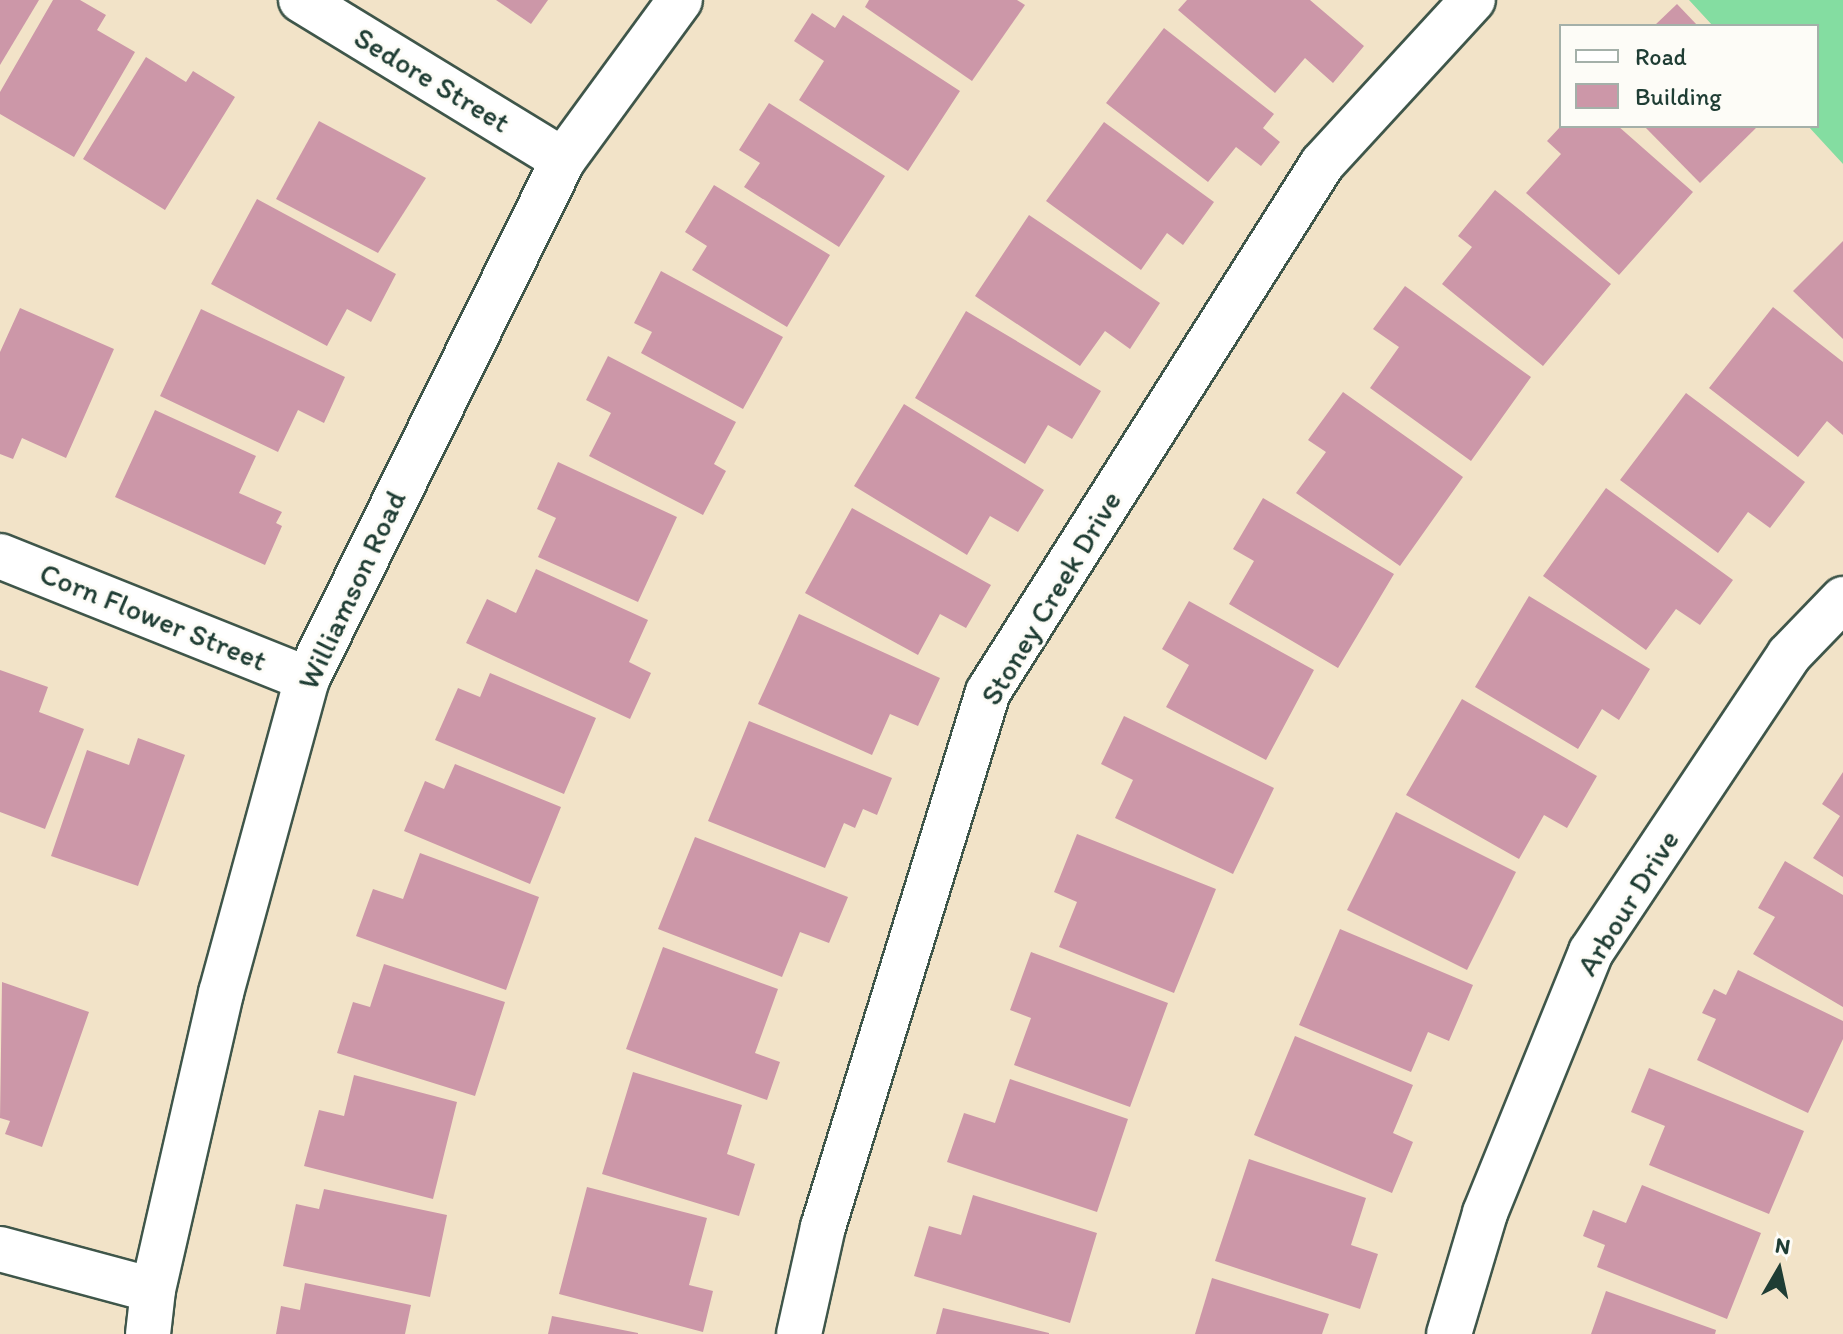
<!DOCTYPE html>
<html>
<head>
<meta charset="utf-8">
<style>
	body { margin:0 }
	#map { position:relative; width:1843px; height:1334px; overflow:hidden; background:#f2e3c8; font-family:Itim,sans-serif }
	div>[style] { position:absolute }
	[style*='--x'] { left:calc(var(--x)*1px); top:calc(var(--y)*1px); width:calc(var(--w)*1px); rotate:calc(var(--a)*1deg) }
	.green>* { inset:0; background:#84dda1 }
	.building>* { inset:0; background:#cc97a8 }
	.roads { filter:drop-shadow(2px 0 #3f564a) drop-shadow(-2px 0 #3f564a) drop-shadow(0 2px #3f564a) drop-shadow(0 -2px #3f564a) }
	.street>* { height:44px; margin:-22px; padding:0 22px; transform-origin:22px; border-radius:22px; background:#fff }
	.secondary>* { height:44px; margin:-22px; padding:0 22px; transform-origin:22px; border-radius:22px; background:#fff }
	span { translate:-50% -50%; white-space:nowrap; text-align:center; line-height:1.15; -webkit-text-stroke:6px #fdfcf7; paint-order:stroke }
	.street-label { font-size:30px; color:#1f3d34 }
	.legend { position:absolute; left:1559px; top:24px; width:260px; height:104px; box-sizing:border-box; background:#fdfcf7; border:2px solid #a4b0a9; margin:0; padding:10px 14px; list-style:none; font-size:24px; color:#1f3d34 }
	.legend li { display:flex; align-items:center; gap:16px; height:40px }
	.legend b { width:40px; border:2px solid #a4b0a9 }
	.north { position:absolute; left:1739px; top:1230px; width:80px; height:80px; -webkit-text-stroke:6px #fdfcf7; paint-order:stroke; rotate:9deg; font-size:22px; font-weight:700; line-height:32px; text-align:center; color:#1f3d34 }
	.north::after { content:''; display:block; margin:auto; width:28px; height:36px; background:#1f3d34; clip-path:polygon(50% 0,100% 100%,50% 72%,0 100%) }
</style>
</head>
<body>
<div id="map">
	<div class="green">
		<i style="clip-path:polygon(1689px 0,1843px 0,1843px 164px,1808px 126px,1817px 126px,1817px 26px,1713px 26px)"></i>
	</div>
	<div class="building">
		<i style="clip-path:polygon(0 0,39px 0,0 65px)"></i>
		<i style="clip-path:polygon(53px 0,80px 0,106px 15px,97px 30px,135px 52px,74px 157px,0 114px,0 92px)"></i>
		<i style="clip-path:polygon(496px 0,548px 0,531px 24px)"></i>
		<i style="clip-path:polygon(869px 0,1017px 0,1025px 5px,972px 81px,865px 7px)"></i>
		<i style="clip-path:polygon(1187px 0,1310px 0,1364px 46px,1333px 83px,1305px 58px,1275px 93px,1178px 10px)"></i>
		<i style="clip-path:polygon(1677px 4px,1698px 26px,1654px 26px)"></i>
		<i style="clip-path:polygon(812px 13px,835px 28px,843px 15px,960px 91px,908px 171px,799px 100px,824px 61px,794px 41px)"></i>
		<i style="clip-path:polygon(1164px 28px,1274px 114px,1263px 128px,1280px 142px,1261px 166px,1236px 147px,1208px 182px,1106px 103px)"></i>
		<i style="clip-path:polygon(146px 57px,186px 82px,193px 71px,235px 97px,165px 210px,83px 159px)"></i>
		<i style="clip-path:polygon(769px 103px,885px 176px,839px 247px,744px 187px,760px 163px,739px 150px)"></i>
		<i style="clip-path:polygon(319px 121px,426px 178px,378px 253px,276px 199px)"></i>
		<i style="clip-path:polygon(1104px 122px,1214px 202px,1183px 245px,1167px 233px,1141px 270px,1046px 201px)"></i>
		<i style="clip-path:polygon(1561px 126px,1618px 126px,1693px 192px,1619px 275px,1526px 193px,1561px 154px,1547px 141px)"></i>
		<i style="clip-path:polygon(1644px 126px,1758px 126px,1700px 183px)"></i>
		<i style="clip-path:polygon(714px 185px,830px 255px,787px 327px,692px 270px,707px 246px,685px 232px)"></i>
		<i style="clip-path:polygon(1495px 190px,1611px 284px,1543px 366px,1442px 284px,1472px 247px,1458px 236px)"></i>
		<i style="clip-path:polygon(257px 199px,396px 274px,371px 322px,347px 309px,327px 346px,211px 284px)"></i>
		<i style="clip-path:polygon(1029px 215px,1160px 303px,1130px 349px,1105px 331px,1080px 366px,975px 296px)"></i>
		<i style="clip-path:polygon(1843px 241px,1843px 339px,1793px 291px)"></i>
		<i style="clip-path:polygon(661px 271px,783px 337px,743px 409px,641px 353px,652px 332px,634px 323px)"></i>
		<i style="clip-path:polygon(1405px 286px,1531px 377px,1471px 461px,1370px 388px,1399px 347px,1373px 329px)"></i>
		<i style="clip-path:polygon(1773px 307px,1843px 362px,1843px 435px,1827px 421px,1798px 457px,1709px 388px)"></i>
		<i style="clip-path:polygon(20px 308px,114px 349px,66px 458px,22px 438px,13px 459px,0 454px,0 352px)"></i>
		<i style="clip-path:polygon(201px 309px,345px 377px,324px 423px,298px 410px,278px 452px,160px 396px)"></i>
		<i style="clip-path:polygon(966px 311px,1101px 391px,1072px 439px,1048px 425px,1025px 464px,915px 398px)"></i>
		<i style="clip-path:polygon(608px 356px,736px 422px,714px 464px,726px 471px,703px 515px,589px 456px,611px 413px,586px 400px)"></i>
		<i style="clip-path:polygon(1343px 392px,1463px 477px,1400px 566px,1296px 493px,1326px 452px,1308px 440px)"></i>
		<i style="clip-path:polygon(1686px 393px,1805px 482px,1770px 528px,1748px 512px,1718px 553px,1620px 480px)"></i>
		<i style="clip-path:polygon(904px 404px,1044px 490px,1018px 532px,990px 516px,967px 555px,854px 486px)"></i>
		<i style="clip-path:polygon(155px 410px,256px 456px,239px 493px,282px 512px,276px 523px,282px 526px,265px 565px,115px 497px)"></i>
		<i style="clip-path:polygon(558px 462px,677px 517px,638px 602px,538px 557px,556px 518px,537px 509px)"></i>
		<i style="clip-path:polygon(1606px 488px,1733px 580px,1700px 625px,1676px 609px,1646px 650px,1543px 576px)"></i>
		<i style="clip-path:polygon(1263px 498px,1394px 574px,1338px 668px,1229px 604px,1254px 561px,1233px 549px)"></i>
		<i style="clip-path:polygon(852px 508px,991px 585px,966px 628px,940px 614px,918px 655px,805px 593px)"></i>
		<i style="clip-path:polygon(536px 569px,648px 620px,629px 662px,651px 673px,630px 719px,466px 643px,487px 599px,516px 613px)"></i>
		<i style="clip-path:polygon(1529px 596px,1650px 669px,1619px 720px,1602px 709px,1578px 749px,1475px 687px)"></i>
		<i style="clip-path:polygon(1189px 601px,1314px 670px,1266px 760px,1166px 707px,1189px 665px,1162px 649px)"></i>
		<i style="clip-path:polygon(799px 614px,940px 678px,918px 726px,890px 714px,872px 755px,758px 704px)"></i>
		<i style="clip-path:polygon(0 670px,48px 687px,39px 712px,84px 729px,45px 829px,0 812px)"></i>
		<i style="clip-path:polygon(490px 673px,596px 718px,564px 794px,435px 740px,458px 688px,480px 697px)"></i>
		<i style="clip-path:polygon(1462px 699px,1597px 776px,1567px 828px,1544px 815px,1519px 859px,1406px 795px)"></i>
		<i style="clip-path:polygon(1124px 716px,1274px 788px,1233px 874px,1115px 818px,1133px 780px,1101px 764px)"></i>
		<i style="clip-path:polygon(749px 721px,892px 778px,877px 815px,863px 809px,855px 828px,844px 823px,825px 868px,708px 821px)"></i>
		<i style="clip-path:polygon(138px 738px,185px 755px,138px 886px,51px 856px,87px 750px,129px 765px)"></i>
		<i style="clip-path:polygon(455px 764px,561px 807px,530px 884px,404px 831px,425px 781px,444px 789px)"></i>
		<i style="clip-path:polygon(1843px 772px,1843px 877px,1813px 858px,1840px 816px,1822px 804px)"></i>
		<i style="clip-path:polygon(1396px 812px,1516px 872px,1467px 970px,1347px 910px)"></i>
		<i style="clip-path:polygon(1077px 834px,1216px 889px,1174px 993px,1059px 947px,1077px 902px,1054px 892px)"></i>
		<i style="clip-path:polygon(695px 837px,848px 897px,829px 943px,800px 932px,782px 977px,658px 929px)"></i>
		<i style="clip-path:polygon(420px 853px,539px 897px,506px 990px,356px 936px,373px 889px,403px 899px)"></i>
		<i style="clip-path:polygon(1785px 861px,1843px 895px,1843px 1007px,1753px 954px,1775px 917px,1758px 908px)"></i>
		<i style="clip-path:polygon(1340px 929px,1473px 985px,1449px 1041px,1428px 1032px,1411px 1072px,1299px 1025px)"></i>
		<i style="clip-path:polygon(663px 947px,778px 989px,755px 1053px,780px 1062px,767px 1100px,626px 1049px)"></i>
		<i style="clip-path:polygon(1031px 952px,1168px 1003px,1130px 1107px,1014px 1065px,1031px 1018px,1010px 1010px)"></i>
		<i style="clip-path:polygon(384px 964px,505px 1002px,475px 1096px,337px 1053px,353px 1002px,370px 1007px)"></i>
		<i style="clip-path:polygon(1738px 970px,1843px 1021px,1843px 1039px,1808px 1113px,1697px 1060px,1716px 1019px,1702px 1013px,1714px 989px,1726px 995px)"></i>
		<i style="clip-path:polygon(2px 982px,89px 1012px,42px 1147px,5px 1134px,10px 1121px,0 1118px)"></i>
		<i style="clip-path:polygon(1295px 1036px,1413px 1085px,1393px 1133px,1413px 1142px,1392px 1193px,1254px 1135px)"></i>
		<i style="clip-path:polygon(1649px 1068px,1804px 1131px,1769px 1214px,1649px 1165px,1665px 1126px,1631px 1112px)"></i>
		<i style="clip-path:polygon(633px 1072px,742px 1105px,727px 1154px,755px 1164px,739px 1216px,602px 1174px)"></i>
		<i style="clip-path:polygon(354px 1075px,457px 1102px,433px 1199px,304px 1166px,319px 1110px,344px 1116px)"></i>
		<i style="clip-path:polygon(1010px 1079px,1128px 1119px,1097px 1212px,947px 1162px,964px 1113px,995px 1123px)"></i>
		<i style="clip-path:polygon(1249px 1159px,1366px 1198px,1351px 1245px,1378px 1254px,1360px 1309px,1215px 1261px)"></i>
		<i style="clip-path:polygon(1642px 1185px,1761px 1233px,1727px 1319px,1597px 1267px,1605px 1245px,1583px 1236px,1593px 1210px,1626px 1223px)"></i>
		<i style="clip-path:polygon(587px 1187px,707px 1218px,689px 1285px,713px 1291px,703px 1332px,559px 1294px)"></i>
		<i style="clip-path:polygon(324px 1189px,447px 1215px,430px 1297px,283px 1266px,296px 1204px,319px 1209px)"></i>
		<i style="clip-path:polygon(973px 1195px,1097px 1233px,1070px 1323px,914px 1276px,929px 1226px,961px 1235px)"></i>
		<i style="clip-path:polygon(1212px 1278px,1329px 1314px,1322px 1334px,1195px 1334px)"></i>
		<i style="clip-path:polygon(305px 1283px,411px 1305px,405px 1334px,276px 1334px,281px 1306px,300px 1310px)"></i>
		<i style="clip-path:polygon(1606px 1291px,1716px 1330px,1715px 1334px,1591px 1334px)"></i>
		<i style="clip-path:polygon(943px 1308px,1049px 1333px,1049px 1334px,936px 1334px)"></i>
		<i style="clip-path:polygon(552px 1316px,638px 1333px,638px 1334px,548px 1334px)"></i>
	</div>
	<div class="roads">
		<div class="street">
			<i style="--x:301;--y:0;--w:307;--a:31.4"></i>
			<i style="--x:0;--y:556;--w:331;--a:21.8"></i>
			<i style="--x:0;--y:1249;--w:158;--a:15"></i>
			<i style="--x:799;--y:1334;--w:110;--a:-77.4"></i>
			<i style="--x:823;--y:1227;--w:560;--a:-72.86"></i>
			<i style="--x:988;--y:692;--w:625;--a:-57.68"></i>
			<i style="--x:1322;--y:164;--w:223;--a:-47.4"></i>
			<i style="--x:1449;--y:1334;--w:126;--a:-73.4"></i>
			<i style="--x:1485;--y:1213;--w:282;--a:-67.9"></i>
			<i style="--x:1591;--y:952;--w:357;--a:-56.3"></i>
			<i style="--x:1789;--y:655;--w:78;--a:-46"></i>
		</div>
		<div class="secondary">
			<i style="--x:148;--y:1334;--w:44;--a:-83.5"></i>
			<i style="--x:153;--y:1290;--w:305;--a:-77.1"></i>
			<i style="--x:221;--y:993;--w:326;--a:-74.7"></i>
			<i style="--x:307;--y:679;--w:579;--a:-63.74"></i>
			<i style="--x:563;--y:160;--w:198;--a:-53.8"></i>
		</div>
	</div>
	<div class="street-label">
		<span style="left:432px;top:80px;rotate:31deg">Sedore Street</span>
		<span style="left:352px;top:590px;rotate:-65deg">Williamson Road</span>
		<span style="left:1051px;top:598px;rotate:-59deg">Stoney Creek Drive</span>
		<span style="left:153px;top:617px;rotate:22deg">Corn Flower Street</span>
		<span style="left:1628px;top:903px;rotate:-58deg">Arbour Drive</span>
	</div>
	<ul class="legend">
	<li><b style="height:10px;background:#fff"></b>Road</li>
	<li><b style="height:22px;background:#cc97a8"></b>Building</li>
	</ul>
	<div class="north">N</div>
</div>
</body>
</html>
